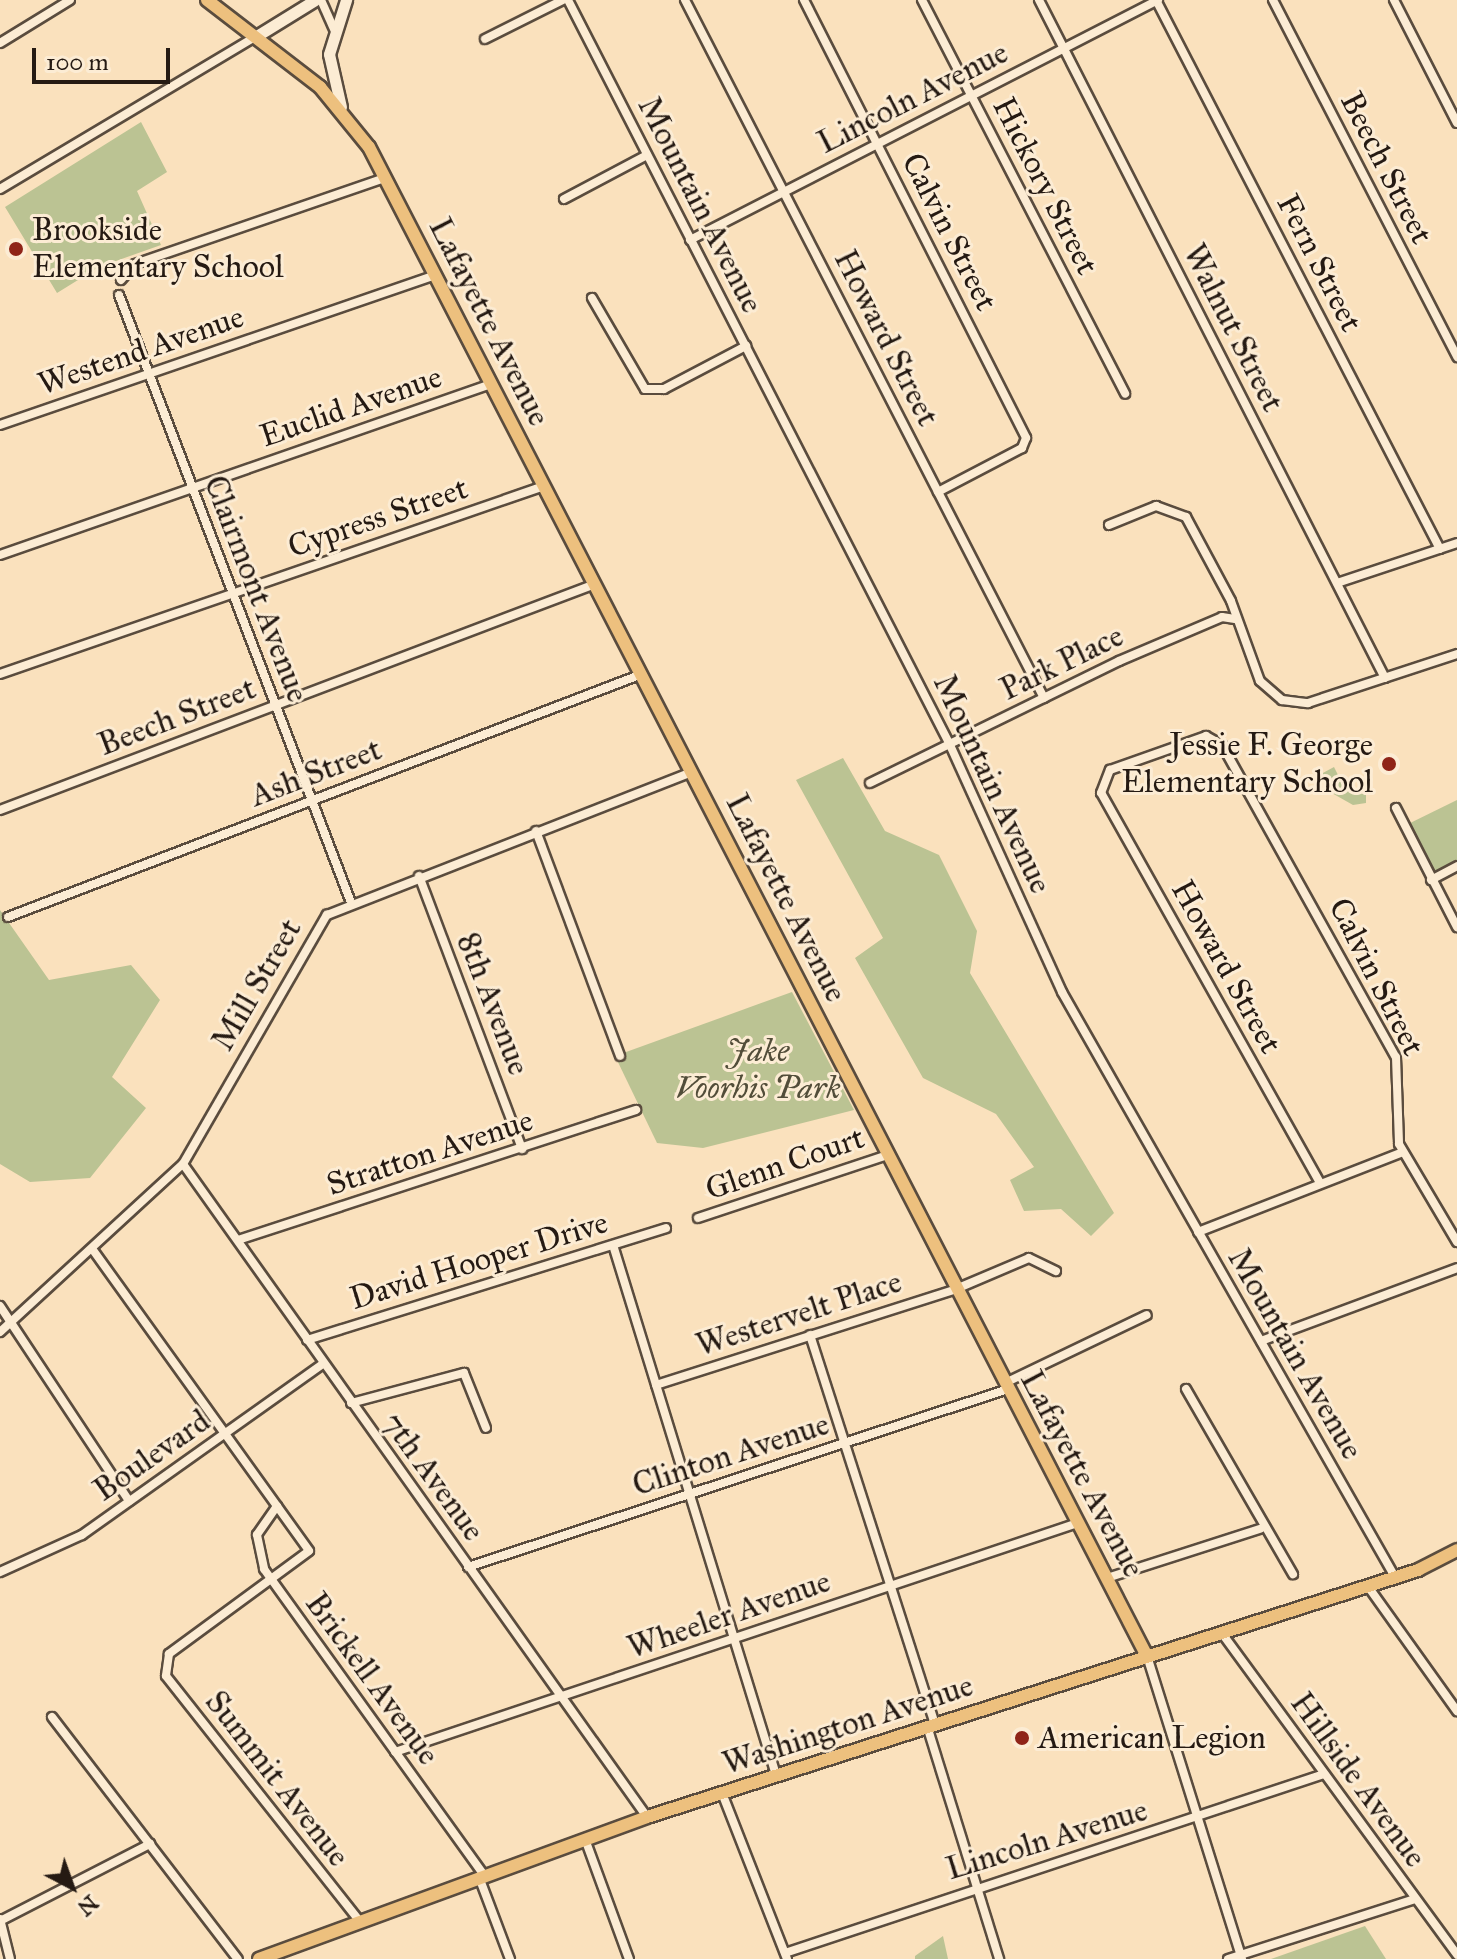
<!DOCTYPE html>
<html>
<head>
<meta charset="utf-8">
<style>
	body { margin:0 }
	#map { position:relative; width:1457px; height:1959px; overflow:hidden; background:#fae1bd; font-family:"IM FELL Great Primer",serif }
	div>[style] { position:absolute }
	[style*='--x'] { left:calc(var(--x)*1px); top:calc(var(--y)*1px); width:calc(var(--w)*1px); rotate:calc(var(--a)*1deg) }
	.green>* { inset:0; background:#bbc393 }
	.roads { filter:drop-shadow(2px 0 #5a4c3e) drop-shadow(-2px 0 #5a4c3e) drop-shadow(0 2px #5a4c3e) drop-shadow(0 -2px #5a4c3e) }
	.street>* { height:8px; margin:-4px; padding:0 4px; transform-origin:4px; border-radius:4px; background:#fcecd4 }
	.secondary>* { height:11px; margin:-5.5px; padding:0 5.5px; transform-origin:5.5px; border-radius:5.5px; background:#fcecd4 }
	.primary>* { height:12px; margin:-6px; padding:0 6px; transform-origin:6px; border-radius:6px; background:#edc07e }
	.dots>* { width:22px; height:22px; translate:-50% -50%; box-sizing:border-box; border:4px solid #fcecd4; border-radius:50% }
	span { translate:-50% -50%; white-space:nowrap; text-align:center; line-height:1.15; -webkit-text-stroke:6px #fcecd4; paint-order:stroke }
	.street-label { font-size:32px; color:#251a13 }
	.poi-label { font-size:32px; color:#251a13 }
	.left { translate:0 -50%; text-align:left }
	.right { translate:-100% -50%; text-align:right }
	.park-label { font-size:32px; color:#524d39; font-style:italic }
	.north { position:absolute; left:32px; top:1847px; width:80px; height:80px; -webkit-text-stroke:6px #fcecd4; paint-order:stroke; rotate:139deg; font-size:22px; font-weight:700; line-height:32px; text-align:center; color:#251a13 }
	.north::after { content:''; display:block; margin:auto; width:28px; height:36px; background:#251a13; clip-path:polygon(50% 0,100% 100%,50% 72%,0 100%) }
	.scale { position:absolute; left:32px; top:48px; width:138px; height:36px; box-sizing:border-box; border:4px solid #251a13; border-top:0; padding-left:10px; font-size:24px; line-height:28px; white-space:nowrap; color:#251a13; -webkit-text-stroke:6px #fcecd4; paint-order:stroke }
</style>
</head>
<body>
<div id="map">
	<div class="green">
		<i style="clip-path:polygon(141px 122px,167px 172px,137px 191px,161px 245px,99px 267px,57px 293px,5px 207px)"></i>
		<i style="clip-path:polygon(843px 758px,885px 831px,939px 855px,977px 931px,970px 973px,1114px 1213px,1091px 1236px,1061px 1209px,1024px 1211px,1010px 1180px,1034px 1167px,996px 1114px,923px 1078px,855px 958px,883px 938px,796px 780px)"></i>
		<i style="clip-path:polygon(1334px 767px,1344px 787px,1366px 795px,1366px 803px,1353px 805px,1330px 792px,1321px 774px)"></i>
		<i style="clip-path:polygon(1457px 800px,1457px 864px,1433px 877px,1402px 827px)"></i>
		<i style="clip-path:polygon(0 910px,49px 980px,131px 965px,160px 1000px,112px 1077px,146px 1108px,90px 1178px,30px 1182px,0 1164px)"></i>
		<i style="clip-path:polygon(792px 992px,854px 1110px,703px 1148px,657px 1143px,615px 1056px)"></i>
		<i style="clip-path:polygon(1365px 1926px,1386px 1959px,1271px 1959px)"></i>
		<i style="clip-path:polygon(943px 1936px,948px 1959px,915px 1959px,915px 1956px)"></i>
	</div>
	<div class="roads">
		<div class="street">
			<i style="--x:321;--y:0;--w:32;--a:66"></i>
			<i style="--x:568;--y:0;--w:837;--a:62.85"></i>
			<i style="--x:950;--y:745;--w:271;--a:65.6"></i>
			<i style="--x:1062;--y:992;--w:673;--a:60.35"></i>
			<i style="--x:685;--y:0;--w:785;--a:62.78"></i>
			<i style="--x:804;--y:0;--w:491;--a:63.1"></i>
			<i style="--x:1026;--y:438;--w:11;--a:112"></i>
			<i style="--x:1022;--y:448;--w:95;--a:152.4"></i>
			<i style="--x:922;--y:0;--w:443;--a:62.7"></i>
			<i style="--x:1039;--y:0;--w:761;--a:62.96"></i>
			<i style="--x:1156;--y:0;--w:618;--a:62.65"></i>
			<i style="--x:1273;--y:0;--w:402;--a:62.7"></i>
			<i style="--x:1394;--y:0;--w:138;--a:62.9"></i>
			<i style="--x:485;--y:39;--w:87;--a:-26.6"></i>
			<i style="--x:0;--y:43;--w:82;--a:-31.6"></i>
			<i style="--x:0;--y:189;--w:297;--a:-30.8"></i>
			<i style="--x:564;--y:199;--w:94;--a:-27.9"></i>
			<i style="--x:690;--y:240;--w:526;--a:-27.15"></i>
			<i style="--x:121;--y:280;--w:21;--a:-49"></i>
			<i style="--x:135;--y:264;--w:264;--a:-19"></i>
			<i style="--x:119;--y:295;--w:648;--a:69.1"></i>
			<i style="--x:592;--y:298;--w:105;--a:59.8"></i>
			<i style="--x:645;--y:389;--w:19;--a:0"></i>
			<i style="--x:664;--y:389;--w:93;--a:-27.7"></i>
			<i style="--x:0;--y:425;--w:460;--a:-19"></i>
			<i style="--x:1109;--y:525;--w:51;--a:-22"></i>
			<i style="--x:1156;--y:506;--w:32;--a:20"></i>
			<i style="--x:1186;--y:517;--w:95;--a:61.8"></i>
			<i style="--x:1231;--y:601;--w:85;--a:70.1"></i>
			<i style="--x:1260;--y:681;--w:29;--a:41"></i>
			<i style="--x:1282;--y:700;--w:26;--a:7"></i>
			<i style="--x:1308;--y:703;--w:157;--a:-18.2"></i>
			<i style="--x:0;--y:555;--w:520;--a:-19.2"></i>
			<i style="--x:1337;--y:583;--w:126;--a:-18.4"></i>
			<i style="--x:0;--y:674;--w:576;--a:-19.06"></i>
			<i style="--x:870;--y:783;--w:277;--a:-26.1"></i>
			<i style="--x:1119;--y:661;--w:112;--a:-23.1"></i>
			<i style="--x:1222;--y:617;--w:13;--a:9"></i>
			<i style="--x:1396;--y:808;--w:134;--a:62.9"></i>
			<i style="--x:0;--y:810;--w:636;--a:-20.8"></i>
			<i style="--x:536;--y:831;--w:240;--a:69.5"></i>
			<i style="--x:419;--y:876;--w:292;--a:69.3"></i>
			<i style="--x:1431;--y:880;--w:30;--a:-28"></i>
			<i style="--x:8;--y:917;--w:679;--a:-20.97"></i>
			<i style="--x:183;--y:1164;--w:801;--a:54.6"></i>
			<i style="--x:1319;--y:1181;--w:445;--a:-119.3"></i>
			<i style="--x:1101;--y:793;--w:25;--a:-69"></i>
			<i style="--x:1110;--y:770;--w:102;--a:-19.5"></i>
			<i style="--x:1206;--y:736;--w:18;--a:29"></i>
			<i style="--x:1222;--y:745;--w:357;--a:60.9"></i>
			<i style="--x:1396;--y:1057;--w:87;--a:88"></i>
			<i style="--x:1399;--y:1144;--w:114;--a:59.4"></i>
			<i style="--x:698;--y:1218;--w:199;--a:-18.4"></i>
			<i style="--x:1198;--y:1232;--w:220;--a:-21.3"></i>
			<i style="--x:238;--y:1240;--w:419;--a:-18.1"></i>
			<i style="--x:613;--y:1245;--w:554;--a:72.9"></i>
			<i style="--x:93;--y:1250;--w:370;--a:54.3"></i>
			<i style="--x:309;--y:1551;--w:174;--a:143.7"></i>
			<i style="--x:169;--y:1654;--w:22;--a:98"></i>
			<i style="--x:166;--y:1676;--w:311;--a:51.7"></i>
			<i style="--x:0;--y:1306;--w:234;--a:56.5"></i>
			<i style="--x:0;--y:1332;--w:248;--a:-42.6"></i>
			<i style="--x:183;--y:1164;--w:288;--a:-60"></i>
			<i style="--x:327;--y:915;--w:392;--a:-21.4"></i>
			<i style="--x:810;--y:1335;--w:409;--a:72.2"></i>
			<i style="--x:307;--y:1340;--w:376;--a:-17.3"></i>
			<i style="--x:1261;--y:1341;--w:209;--a:-20.4"></i>
			<i style="--x:1005;--y:1383;--w:157;--a:-25.6"></i>
			<i style="--x:656;--y:1385;--w:315;--a:-17.7"></i>
			<i style="--x:956;--y:1289;--w:79;--a:-23"></i>
			<i style="--x:1029;--y:1258;--w:30;--a:26"></i>
			<i style="--x:1186;--y:1389;--w:214;--a:60"></i>
			<i style="--x:351;--y:1403;--w:117;--a:-14.9"></i>
			<i style="--x:464;--y:1373;--w:59;--a:68.2"></i>
			<i style="--x:277;--y:1506;--w:35;--a:125"></i>
			<i style="--x:257;--y:1535;--w:35;--a:78"></i>
			<i style="--x:264;--y:1569;--w:377;--a:54.3"></i>
			<i style="--x:468;--y:1567;--w:569;--a:-18.24"></i>
			<i style="--x:0;--y:1572;--w:90;--a:-24.3"></i>
			<i style="--x:82;--y:1535;--w:296;--a:-35.4"></i>
			<i style="--x:1107;--y:1578;--w:161;--a:-17.8"></i>
			<i style="--x:1367;--y:1585;--w:155;--a:54.5"></i>
			<i style="--x:1221;--y:1632;--w:400;--a:53.8"></i>
			<i style="--x:1147;--y:1656;--w:318;--a:72.6"></i>
			<i style="--x:52;--y:1717;--w:305;--a:52.5"></i>
			<i style="--x:927;--y:1726;--w:244;--a:72.8"></i>
			<i style="--x:395;--y:1752;--w:720;--a:-18.54"></i>
			<i style="--x:722;--y:1793;--w:178;--a:68.6"></i>
			<i style="--x:585;--y:1839;--w:128;--a:69.9"></i>
			<i style="--x:479;--y:1877;--w:88;--a:69.3"></i>
			<i style="--x:0;--y:1919;--w:41;--a:76"></i>
			<i style="--x:0;--y:1921;--w:169;--a:-27.2"></i>
			<i style="--x:785;--y:1953;--w:568;--a:-18.37"></i>
			<i style="--x:1228;--y:1959;--w:196;--a:-17.8"></i>
		</div>
		<div class="secondary">
			<i style="--x:255;--y:37;--w:70;--a:-31.7"></i>
			<i style="--x:341;--y:107;--w:54;--a:-102.8"></i>
			<i style="--x:329;--y:54;--w:57;--a:-72.5"></i>
		</div>
		<div class="primary">
			<i style="--x:207;--y:0;--w:143;--a:37.6"></i>
			<i style="--x:320;--y:87;--w:77;--a:50.8"></i>
			<i style="--x:369;--y:147;--w:1698;--a:62.73"></i>
			<i style="--x:259;--y:1959;--w:413;--a:-20.1"></i>
			<i style="--x:647;--y:1817;--w:810;--a:-17.76"></i>
			<i style="--x:1418;--y:1570;--w:44;--a:-27.1"></i>
		</div>
	</div>
	<div class="dots">
		<i style="left:16px;top:249px;background:#8f2418"></i>
		<i style="left:1389px;top:764px;background:#8f2418"></i>
		<i style="left:1022px;top:1738px;background:#8f2418"></i>
	</div>
	<div class="street-label">
		<span style="left:913px;top:98px;rotate:-27deg">Lincoln Avenue</span>
		<span style="left:1386px;top:168px;rotate:63deg">Beech Street</span>
		<span style="left:1045px;top:186px;rotate:63deg">Hickory Street</span>
		<span style="left:700px;top:205px;rotate:63deg">Mountain Avenue</span>
		<span style="left:949px;top:232px;rotate:63deg">Calvin Street</span>
		<span style="left:1319px;top:263px;rotate:63deg">Fern Street</span>
		<span style="left:489px;top:322px;rotate:63deg">Lafayette Avenue</span>
		<span style="left:1233px;top:328px;rotate:63deg">Walnut Street</span>
		<span style="left:886px;top:338px;rotate:63deg">Howard Street</span>
		<span style="left:141px;top:351px;rotate:-19deg">Westend Avenue</span>
		<span style="left:351px;top:407px;rotate:-19deg">Euclid Avenue</span>
		<span style="left:378px;top:518px;rotate:-19deg">Cypress Street</span>
		<span style="left:256px;top:589px;rotate:69deg">Clairmont Avenue</span>
		<span style="left:1062px;top:663px;rotate:-26deg">Park Place</span>
		<span style="left:177px;top:717px;rotate:-21deg">Beech Street</span>
		<span style="left:316px;top:773px;rotate:-21deg">Ash Street</span>
		<span style="left:992px;top:784px;rotate:65deg">Mountain Avenue</span>
		<span style="left:786px;top:898px;rotate:63deg">Lafayette Avenue</span>
		<span style="left:1226px;top:967px;rotate:61deg">Howard Street</span>
		<span style="left:1376px;top:977px;rotate:63deg">Calvin Street</span>
		<span style="left:257px;top:985px;rotate:-60deg">Mill Street</span>
		<span style="left:493px;top:1004px;rotate:69deg">8th Avenue</span>
		<span style="left:430px;top:1153px;rotate:-18deg">Stratton Avenue</span>
		<span style="left:785px;top:1164px;rotate:-19deg">Glenn Court</span>
		<span style="left:479px;top:1261px;rotate:-17deg">David Hooper Drive</span>
		<span style="left:799px;top:1314px;rotate:-18deg">Westervelt Place</span>
		<span style="left:1295px;top:1354px;rotate:60deg">Mountain Avenue</span>
		<span style="left:731px;top:1455px;rotate:-18deg">Clinton Avenue</span>
		<span style="left:152px;top:1456px;rotate:-35deg">Boulevard</span>
		<span style="left:1082px;top:1474px;rotate:62deg">Lafayette Avenue</span>
		<span style="left:433px;top:1477px;rotate:54deg">7th Avenue</span>
		<span style="left:729px;top:1615px;rotate:-19deg">Wheeler Avenue</span>
		<span style="left:372px;top:1679px;rotate:54deg">Brickell Avenue</span>
		<span style="left:848px;top:1725px;rotate:-18deg">Washington Avenue</span>
		<span style="left:277px;top:1779px;rotate:52deg">Summit Avenue</span>
		<span style="left:1358px;top:1780px;rotate:54deg">Hillside Avenue</span>
		<span style="left:1047px;top:1840px;rotate:-17deg">Lincoln Avenue</span>
	</div>
	<div class="poi-label">
		<span class="left" style="left:32px;top:249px">Brookside<br>Elementary School</span>
		<span class="right" style="left:1373px;top:764px">Jessie F. George<br>Elementary School</span>
		<span class="left" style="left:1038px;top:1738px">American Legion</span>
	</div>
	<div class="park-label">
		<span style="left:758px;top:1070px">Jake<br>Voorhis Park</span>
	</div>
	<div class="north">N</div>
	<div class="scale">100 m</div>
</div>
</body>
</html>
